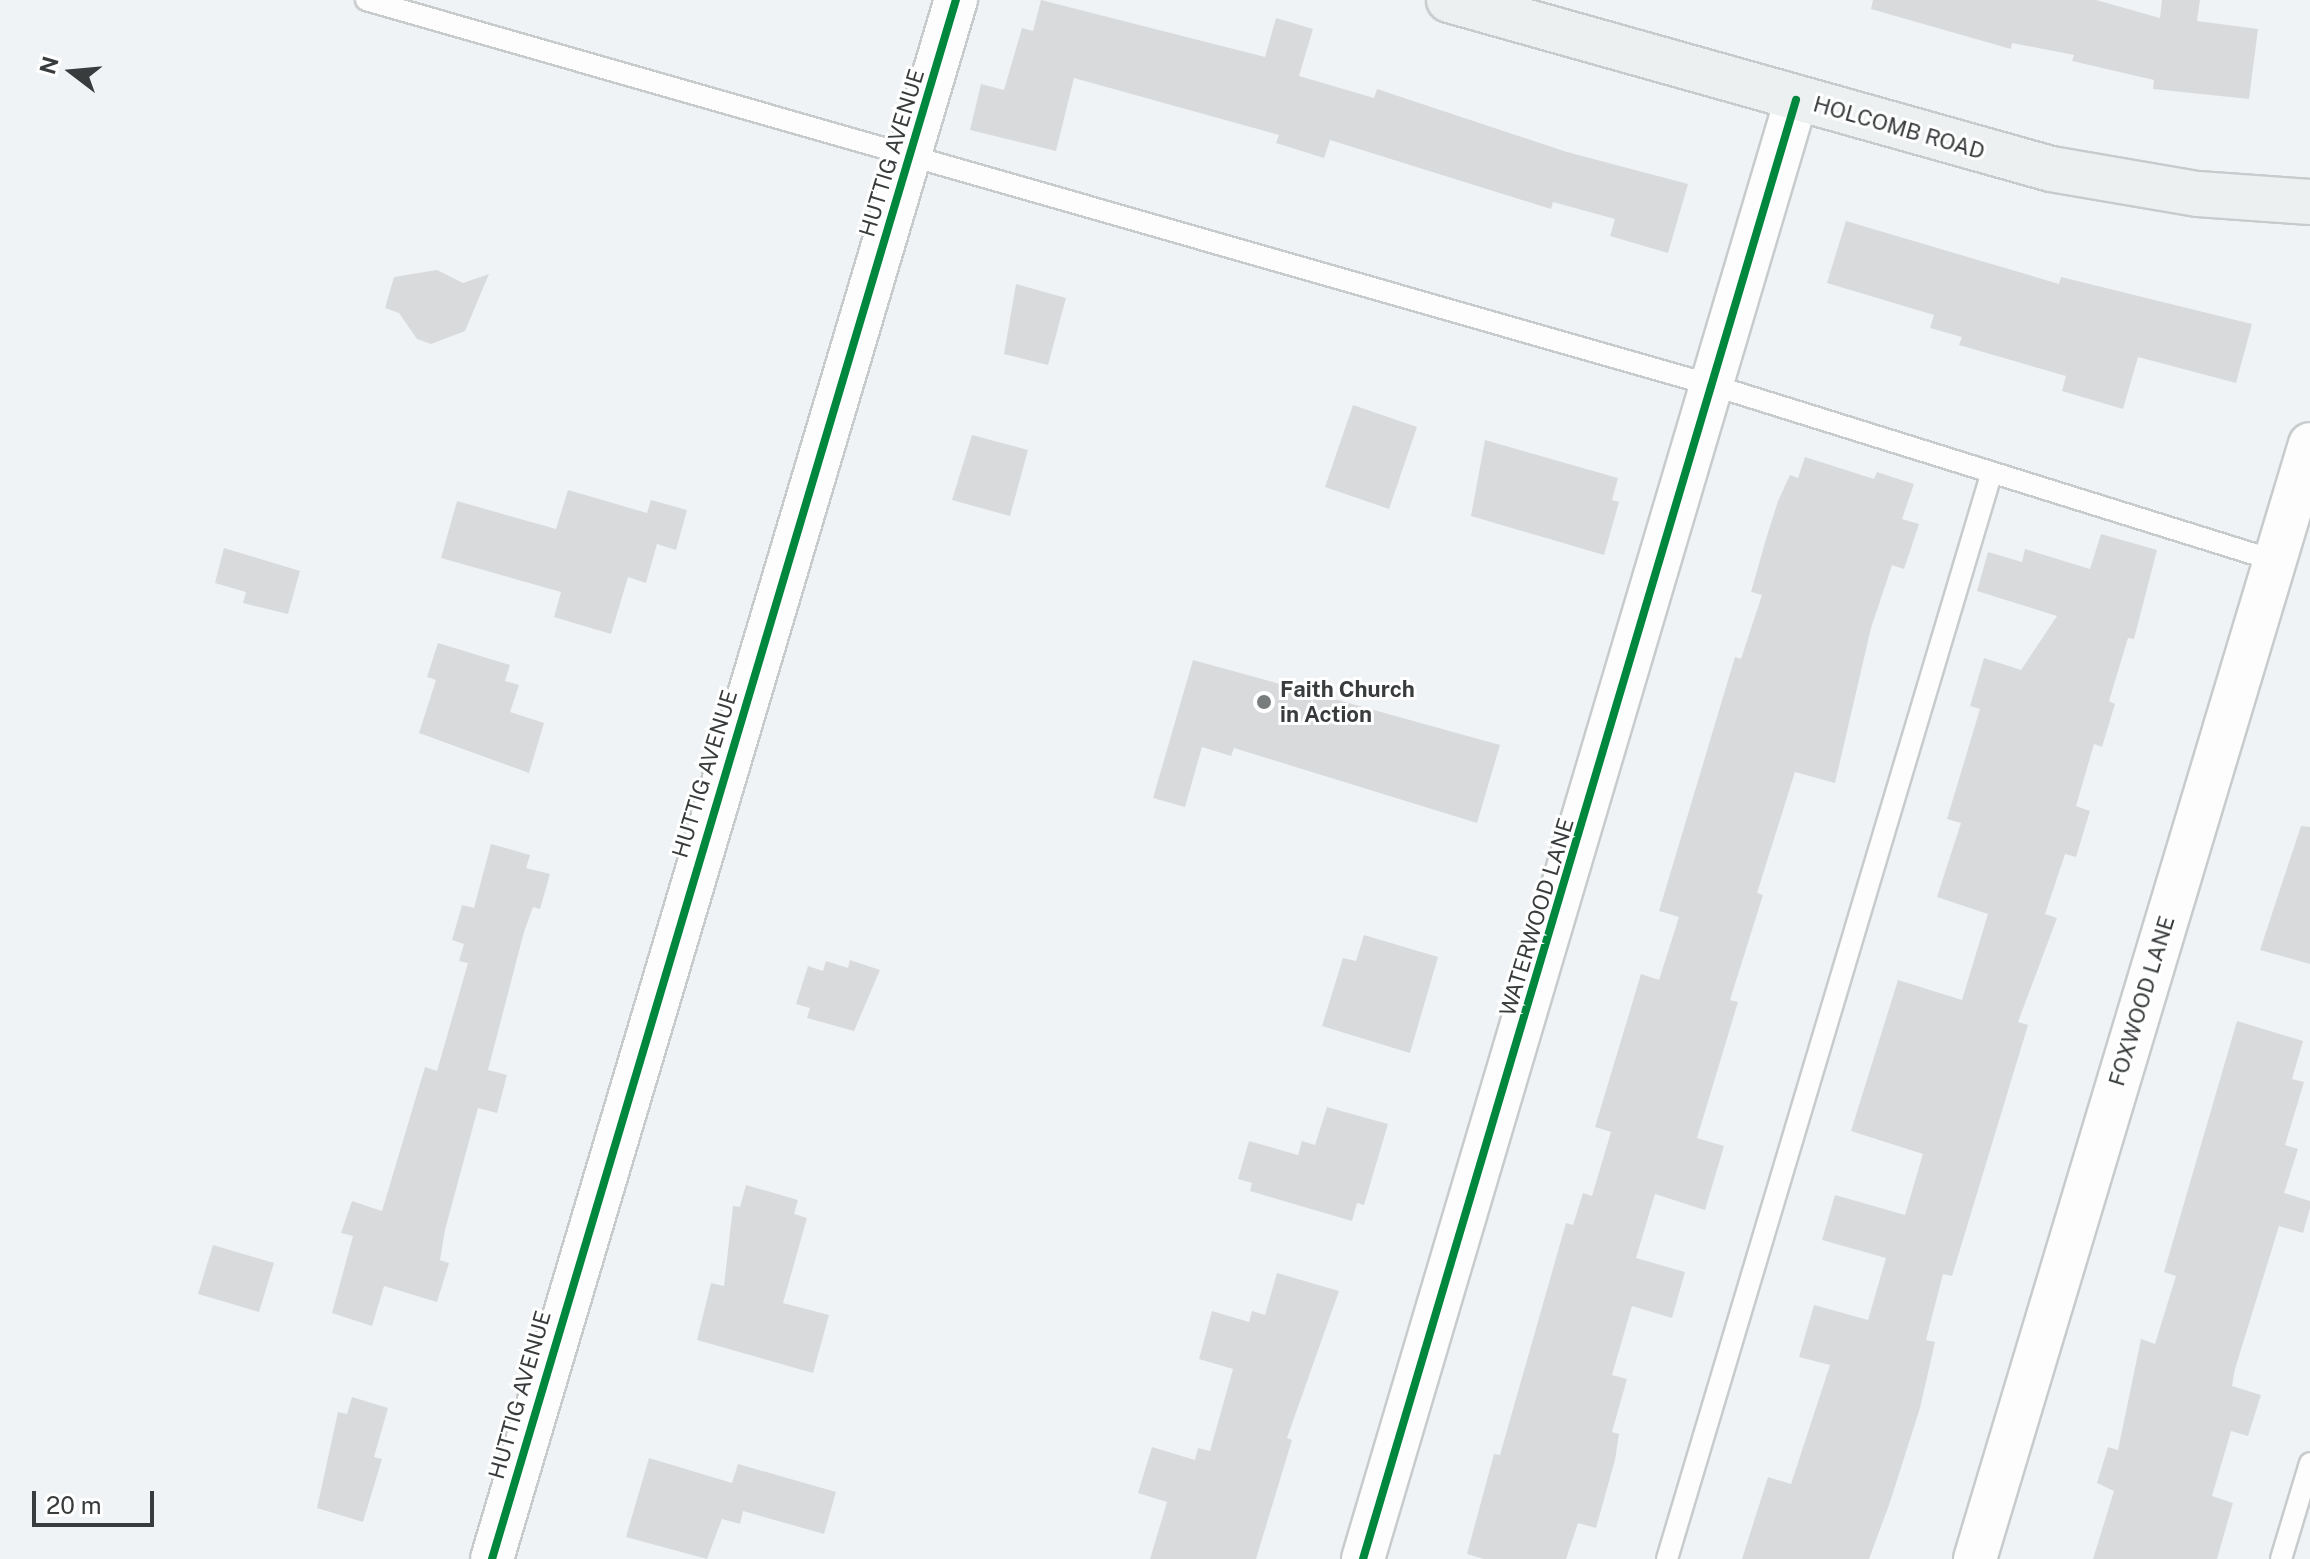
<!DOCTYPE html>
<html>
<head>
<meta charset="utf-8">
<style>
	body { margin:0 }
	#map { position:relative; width:2310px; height:1559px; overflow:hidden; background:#f0f3f5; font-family:"Public Sans",sans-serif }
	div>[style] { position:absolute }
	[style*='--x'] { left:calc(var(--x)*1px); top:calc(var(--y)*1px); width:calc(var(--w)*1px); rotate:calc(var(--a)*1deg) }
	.building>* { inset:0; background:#d9dadc }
	.roads { filter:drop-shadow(2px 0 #c8cbcc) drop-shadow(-2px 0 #c8cbcc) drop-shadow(0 2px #c8cbcc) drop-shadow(0 -2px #c8cbcc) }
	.lane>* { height:20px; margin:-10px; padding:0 10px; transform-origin:10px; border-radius:10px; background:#fdfdfe }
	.street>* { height:42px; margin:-21px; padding:0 21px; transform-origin:21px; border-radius:21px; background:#fdfdfe }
	.secondary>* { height:44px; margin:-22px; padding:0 22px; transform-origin:22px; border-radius:22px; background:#ecf0f1 }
	.cycleway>* { height:8px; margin:-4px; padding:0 4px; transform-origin:4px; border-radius:4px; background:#00873e }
	.dots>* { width:22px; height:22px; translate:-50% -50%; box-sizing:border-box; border:4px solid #fff; border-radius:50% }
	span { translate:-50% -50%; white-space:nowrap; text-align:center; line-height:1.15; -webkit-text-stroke:6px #fff; paint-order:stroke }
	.street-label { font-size:22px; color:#393c3d }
	.poi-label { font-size:22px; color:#393c3d; font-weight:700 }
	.left { translate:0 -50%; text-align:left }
	.north { position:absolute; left:32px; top:32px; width:80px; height:80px; -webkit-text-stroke:6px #fff; paint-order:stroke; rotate:286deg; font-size:22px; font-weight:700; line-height:32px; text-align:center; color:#393c3d }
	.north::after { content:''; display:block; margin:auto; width:28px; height:36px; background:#393c3d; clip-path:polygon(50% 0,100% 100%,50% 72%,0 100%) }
	.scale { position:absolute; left:32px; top:1491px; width:122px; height:36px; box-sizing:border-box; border:4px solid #393c3d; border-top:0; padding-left:10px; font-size:24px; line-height:28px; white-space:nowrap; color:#393c3d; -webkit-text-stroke:6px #fff; paint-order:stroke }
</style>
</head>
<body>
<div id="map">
	<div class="building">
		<i style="clip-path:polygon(1041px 0,1265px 57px,1276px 18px,1313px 29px,1299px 76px,1374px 98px,1377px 89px,1567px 152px,1688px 184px,1668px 253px,1610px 236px,1615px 219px,1553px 202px,1551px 209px,1330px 140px,1324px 158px,1276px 143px,1279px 135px,1074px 78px,1056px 151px,970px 130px,981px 84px,1004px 90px,1022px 28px,1033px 31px)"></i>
		<i style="clip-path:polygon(1873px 0,2096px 0,2160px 18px,2162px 0,2200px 0,2197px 21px,2258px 29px,2249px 99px,2153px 89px,2154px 80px,2072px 61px,2074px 55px,2012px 43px,2011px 49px,1871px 9px)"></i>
		<i style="clip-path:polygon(1846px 221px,2059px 284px,2061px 277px,2252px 324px,2236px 383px,2138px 357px,2123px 409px,2062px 391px,2066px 376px,1959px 345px,1962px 337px,1930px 328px,1934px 315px,1827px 283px)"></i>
		<i style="clip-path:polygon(437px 270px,463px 283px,489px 274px,465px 331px,431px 344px,417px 339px,399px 313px,385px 308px,394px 277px)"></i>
		<i style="clip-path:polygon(1016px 284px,1066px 298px,1048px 365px,1004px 354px)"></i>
		<i style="clip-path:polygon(1353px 405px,1417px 427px,1389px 509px,1325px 487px)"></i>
		<i style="clip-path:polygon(972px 435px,1028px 450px,1010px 516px,952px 500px)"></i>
		<i style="clip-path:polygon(1485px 440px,1618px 478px,1612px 500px,1619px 502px,1604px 555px,1471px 516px)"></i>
		<i style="clip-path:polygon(1805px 457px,1874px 479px,1877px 472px,1914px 484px,1902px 519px,1919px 524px,1904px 569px,1892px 565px,1871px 628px,1835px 783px,1795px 772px,1757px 893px,1763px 895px,1730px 1000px,1738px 1002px,1697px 1138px,1724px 1146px,1705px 1210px,1655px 1194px,1636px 1258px,1685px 1272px,1672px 1318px,1632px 1306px,1612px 1375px,1627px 1379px,1612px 1432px,1619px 1434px,1615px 1460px,1596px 1528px,1578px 1523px,1566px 1559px,1484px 1559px,1467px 1554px,1494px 1454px,1500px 1455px,1566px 1223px,1573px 1225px,1583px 1193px,1592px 1196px,1611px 1132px,1595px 1127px,1641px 974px,1659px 980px,1679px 917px,1659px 911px,1735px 657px,1741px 659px,1762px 595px,1751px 592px,1766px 539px,1778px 501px,1790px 475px,1798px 478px)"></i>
		<i style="clip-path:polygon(568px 490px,647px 513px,651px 500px,687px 510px,676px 550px,657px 544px,646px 583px,628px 577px,611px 634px,554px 617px,561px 592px,441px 558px,457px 501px,556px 529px)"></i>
		<i style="clip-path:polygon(2101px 534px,2157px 550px,2134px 639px,2128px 638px,2109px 701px,2115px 704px,2102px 747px,2094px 744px,2076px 806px,2090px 811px,2076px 857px,2065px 854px,2045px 914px,2057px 918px,2018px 1022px,2028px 1025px,1952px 1276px,1943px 1274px,1926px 1340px,1935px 1342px,1920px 1408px,1890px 1502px,1869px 1559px,1742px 1559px,1768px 1477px,1791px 1484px,1830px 1365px,1799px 1357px,1814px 1305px,1868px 1320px,1886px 1258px,1822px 1240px,1835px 1195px,1905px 1215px,1923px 1154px,1851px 1131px,1898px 980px,1962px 1000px,1988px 914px,1937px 897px,1961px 823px,1947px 819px,1980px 709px,1970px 706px,1984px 658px,2021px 670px,2057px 616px,1977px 591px,1988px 552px,2022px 562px,2025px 549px,2090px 569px)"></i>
		<i style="clip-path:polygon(224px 548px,300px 571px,288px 614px,243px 603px,246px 592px,215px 583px)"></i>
		<i style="clip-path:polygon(438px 643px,510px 665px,505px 681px,519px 685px,510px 712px,544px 723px,529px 773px,419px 733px,436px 680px,427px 677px)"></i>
		<i style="clip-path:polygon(1193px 660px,1500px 745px,1477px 823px,1234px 748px,1231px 756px,1202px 747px,1185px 807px,1153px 798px)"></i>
		<i style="clip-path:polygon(2301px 826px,2310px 827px,2310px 964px,2260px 950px)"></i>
		<i style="clip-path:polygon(491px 844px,530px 855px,526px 868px,550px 874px,540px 909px,533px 907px,524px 932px,488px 1070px,507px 1075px,497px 1113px,478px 1108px,445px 1230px,440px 1260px,449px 1263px,437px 1302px,384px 1286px,372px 1326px,332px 1313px,353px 1236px,341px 1233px,352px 1201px,382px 1211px,425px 1067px,437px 1071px,468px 963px,459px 961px,464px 944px,452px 940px,462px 905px,474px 908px)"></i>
		<i style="clip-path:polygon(1364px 935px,1438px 957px,1410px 1053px,1322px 1026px,1343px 958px,1356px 961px)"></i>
		<i style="clip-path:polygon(850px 960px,880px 970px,854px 1031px,807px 1018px,810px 1008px,796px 1004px,808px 966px,823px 971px,826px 961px,848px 968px)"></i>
		<i style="clip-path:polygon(2237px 1021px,2303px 1041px,2292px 1079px,2304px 1082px,2285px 1145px,2298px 1149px,2284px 1193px,2310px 1201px,2310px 1208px,2303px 1233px,2279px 1226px,2235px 1369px,2232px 1386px,2261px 1395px,2248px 1436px,2231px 1431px,2212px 1496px,2233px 1503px,2217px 1559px,2093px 1559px,2114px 1491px,2097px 1483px,2108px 1447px,2118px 1450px,2141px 1339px,2155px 1344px,2176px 1276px,2164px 1272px)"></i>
		<i style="clip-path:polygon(1327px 1107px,1388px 1124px,1364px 1205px,1357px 1203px,1352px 1221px,1250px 1191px,1252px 1183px,1238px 1179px,1249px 1141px,1298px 1155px,1302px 1141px,1315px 1145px)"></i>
		<i style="clip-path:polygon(746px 1185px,798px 1200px,794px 1214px,807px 1218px,783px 1303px,829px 1315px,813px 1373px,697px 1340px,711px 1283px,724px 1286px,733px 1206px,740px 1207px)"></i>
		<i style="clip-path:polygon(213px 1245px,274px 1263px,259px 1312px,198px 1294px)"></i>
		<i style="clip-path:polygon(1277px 1273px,1339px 1291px,1287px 1438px,1292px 1440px,1256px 1559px,1150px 1559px,1167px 1502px,1138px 1493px,1152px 1447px,1195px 1460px,1198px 1448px,1210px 1451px,1233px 1369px,1199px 1359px,1212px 1311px,1249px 1322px,1252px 1311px,1265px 1315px)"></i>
		<i style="clip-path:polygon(352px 1397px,388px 1408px,374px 1457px,382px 1459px,363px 1522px,317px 1508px,338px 1412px,347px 1414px)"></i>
		<i style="clip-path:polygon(649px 1458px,732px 1483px,738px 1464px,836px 1492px,824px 1534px,743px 1511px,740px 1524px,722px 1519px,707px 1559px,626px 1537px)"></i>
	</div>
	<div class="roads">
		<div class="lane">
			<i style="--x:366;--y:0;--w:1403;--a:15.97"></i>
			<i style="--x:1715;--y:386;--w:584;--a:17.32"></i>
			<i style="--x:1667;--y:1559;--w:1131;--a:-73.36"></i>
			<i style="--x:2281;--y:1559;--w:100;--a:-73.2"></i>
		</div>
		<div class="street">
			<i style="--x:492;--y:1559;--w:1627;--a:-73.43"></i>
			<i style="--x:1363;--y:1559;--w:1522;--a:-73.47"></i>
			<i style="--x:1975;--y:1559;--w:1164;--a:-73.28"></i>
		</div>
		<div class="secondary">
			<i style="--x:1449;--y:0;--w:625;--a:15.68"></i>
			<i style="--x:2051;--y:169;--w:149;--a:9.7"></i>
			<i style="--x:2198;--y:194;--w:112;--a:4.1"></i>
		</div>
	</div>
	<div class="cycleway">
		<i style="--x:492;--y:1559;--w:1627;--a:-73.43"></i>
		<i style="--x:1363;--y:1559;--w:1522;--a:-73.47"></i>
	</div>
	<div class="dots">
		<i style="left:1264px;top:702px;background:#797c7d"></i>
	</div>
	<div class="street-label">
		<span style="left:1899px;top:128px;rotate:16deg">HOLCOMB ROAD</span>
		<span style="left:892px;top:153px;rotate:-73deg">HUTTIG AVENUE</span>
		<span style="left:705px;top:774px;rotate:-73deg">HUTTIG AVENUE</span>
		<span style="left:1537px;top:917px;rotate:-73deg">WATERWOOD LANE</span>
		<span style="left:2142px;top:1001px;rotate:-73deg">FOXWOOD LANE</span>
		<span style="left:520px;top:1395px;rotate:-74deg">HUTTIG AVENUE</span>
	</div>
	<div class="poi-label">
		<span class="left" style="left:1280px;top:702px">Faith Church<br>in Action</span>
	</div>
	<div class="north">N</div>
	<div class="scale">20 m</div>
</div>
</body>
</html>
